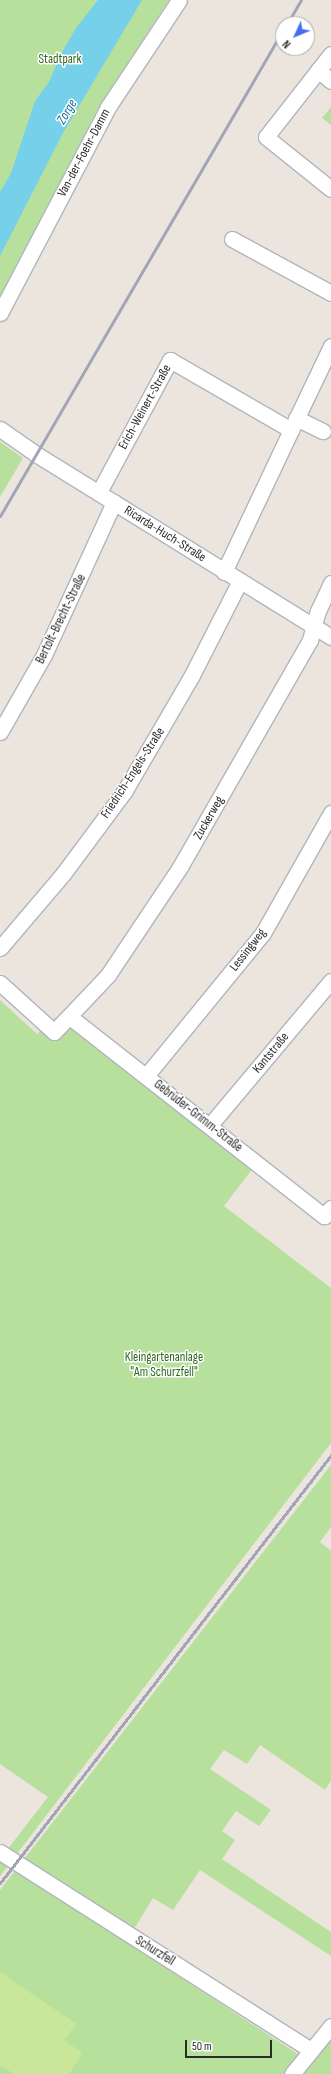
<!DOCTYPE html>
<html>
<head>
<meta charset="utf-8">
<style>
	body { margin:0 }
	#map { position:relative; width:331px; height:2074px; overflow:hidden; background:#ece5de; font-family:"Sofia Sans Condensed",sans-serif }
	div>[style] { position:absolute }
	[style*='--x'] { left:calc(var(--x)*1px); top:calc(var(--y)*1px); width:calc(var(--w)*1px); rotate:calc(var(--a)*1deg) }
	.green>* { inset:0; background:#b7e09d }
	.pitch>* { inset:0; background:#cae799 }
	.water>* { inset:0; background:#76d0ea }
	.roads { filter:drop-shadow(1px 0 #b1b5be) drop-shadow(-1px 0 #b1b5be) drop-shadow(0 1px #b1b5be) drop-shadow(0 -1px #b1b5be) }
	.minor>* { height:15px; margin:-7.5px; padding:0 7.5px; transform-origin:7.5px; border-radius:7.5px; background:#fff }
	.rail>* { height:3px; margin:-1.5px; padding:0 1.5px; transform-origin:1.5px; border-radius:1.5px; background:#a1a5b5 }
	span { translate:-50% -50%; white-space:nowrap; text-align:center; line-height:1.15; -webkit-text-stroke:3px #fff; paint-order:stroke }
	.park-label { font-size:13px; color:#30661d }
	.street-label { font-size:13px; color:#2b2b2b }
	.water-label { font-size:14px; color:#137097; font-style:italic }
	.north { position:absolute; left:275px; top:16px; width:40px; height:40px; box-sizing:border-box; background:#fff; border:1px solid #aaa; border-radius:50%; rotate:226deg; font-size:11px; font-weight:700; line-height:16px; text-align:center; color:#2b2b2b }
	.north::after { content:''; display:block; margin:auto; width:14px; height:18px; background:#456df2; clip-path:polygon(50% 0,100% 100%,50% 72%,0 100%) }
	.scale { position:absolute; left:185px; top:2040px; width:87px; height:18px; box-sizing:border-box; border:2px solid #2b2b2b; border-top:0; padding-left:5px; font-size:12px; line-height:14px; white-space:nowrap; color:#2b2b2b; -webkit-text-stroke:3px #fff; paint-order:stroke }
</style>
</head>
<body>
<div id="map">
	<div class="green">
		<i style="clip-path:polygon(0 0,169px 0,99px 107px,0 297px)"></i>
		<i style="clip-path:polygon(331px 107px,331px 125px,322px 118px)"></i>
		<i style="clip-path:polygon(0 442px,23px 458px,0 497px)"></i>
		<i style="clip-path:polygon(0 1000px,37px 1034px,56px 1017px,253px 1168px,224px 1206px,331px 1288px,331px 1443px,0 1876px,0 1859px,48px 1797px,0 1764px)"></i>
		<i style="clip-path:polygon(331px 1465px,331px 1527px,320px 1542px,331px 1551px,331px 1781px,325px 1790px,260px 1745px,247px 1764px,224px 1750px,210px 1769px,271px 1810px,259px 1826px,236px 1811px,222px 1831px,235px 1840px,222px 1859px,331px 1932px,331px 1956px,200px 1870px,173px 1910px,153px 1898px,126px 1942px,310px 2062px,331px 2037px,331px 2074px,0 2074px,0 1890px)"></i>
	</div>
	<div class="pitch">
		<i style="clip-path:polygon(0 1972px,76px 2024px,64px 2040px,82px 2053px,69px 2074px,14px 2074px,0 2065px)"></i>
	</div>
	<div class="water">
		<i style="clip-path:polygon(98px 0,142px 0,63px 133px,0 256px,0 192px,11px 173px,35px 101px,49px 82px,61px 54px,76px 28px)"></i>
	</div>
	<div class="roads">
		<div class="minor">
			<i style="--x:331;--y:54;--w:105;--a:128.1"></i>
			<i style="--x:266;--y:137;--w:83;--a:38.7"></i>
			<i style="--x:318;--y:70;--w:17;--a:40"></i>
			<i style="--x:232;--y:239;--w:113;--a:28.6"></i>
			<i style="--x:0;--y:313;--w:233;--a:-62.3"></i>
			<i style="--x:108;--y:107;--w:128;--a:-56.4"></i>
			<i style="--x:296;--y:418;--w:30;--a:26"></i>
			<i style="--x:0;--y:429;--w:44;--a:34.8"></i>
			<i style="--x:36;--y:454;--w:347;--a:31.8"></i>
			<i style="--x:291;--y:430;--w:93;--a:-64.5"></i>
			<i style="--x:99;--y:492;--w:150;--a:-61.7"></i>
			<i style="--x:170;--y:360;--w:140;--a:30"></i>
			<i style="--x:291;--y:430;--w:157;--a:115.3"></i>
			<i style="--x:0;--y:732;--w:89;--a:-60.3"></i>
			<i style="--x:44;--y:655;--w:168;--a:-65.4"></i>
			<i style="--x:0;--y:948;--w:97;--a:-49.6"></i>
			<i style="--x:63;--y:874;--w:102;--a:-53.4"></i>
			<i style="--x:124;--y:792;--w:133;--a:-59.8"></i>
			<i style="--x:191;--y:677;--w:108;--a:-63"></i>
			<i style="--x:0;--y:983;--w:73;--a:42.2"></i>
			<i style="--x:54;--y:1032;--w:79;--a:-46.5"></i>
			<i style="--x:108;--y:975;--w:130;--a:-56.3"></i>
			<i style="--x:180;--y:867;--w:262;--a:-60.2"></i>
			<i style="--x:310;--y:640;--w:30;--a:-75"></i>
			<i style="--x:318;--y:611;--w:31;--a:-65"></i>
			<i style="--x:70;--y:1017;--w:323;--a:38.1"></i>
			<i style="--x:324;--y:1216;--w:11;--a:-49"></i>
			<i style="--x:146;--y:1076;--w:185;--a:-50.7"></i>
			<i style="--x:263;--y:933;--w:138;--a:-60.5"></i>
			<i style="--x:210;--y:1125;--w:188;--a:-50"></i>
			<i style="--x:0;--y:1852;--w:369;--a:32.5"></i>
			<i style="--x:292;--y:2074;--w:62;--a:-50.9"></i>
		</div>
	</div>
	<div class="rail">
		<i style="--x:287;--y:24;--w:28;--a:-60"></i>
		<i style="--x:0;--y:516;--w:562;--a:-59.79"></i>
		<i style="--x:0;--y:1883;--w:541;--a:-52.28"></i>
	</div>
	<div class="park-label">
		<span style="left:60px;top:59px">Stadtpark</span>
		<span style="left:164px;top:1365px">Kleingartenanlage<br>"Am Schurzfell"</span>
	</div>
	<div class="street-label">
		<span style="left:84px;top:153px;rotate:-62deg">Van-der-Foehr-Damm</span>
		<span style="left:145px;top:407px;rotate:-61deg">Erich-Weinert-Straße</span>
		<span style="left:165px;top:534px;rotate:32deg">Ricarda-Huch-Straße</span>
		<span style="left:61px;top:619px;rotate:-64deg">Bertolt-Brecht-Straße</span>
		<span style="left:133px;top:773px;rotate:-57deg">Friedrich-Engels-Straße</span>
		<span style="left:209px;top:818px;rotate:-60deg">Zuckerweg</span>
		<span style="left:248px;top:950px;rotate:-52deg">Lessingweg</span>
		<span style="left:271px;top:1053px;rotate:-50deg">Kantstraße</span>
		<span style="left:198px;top:1116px;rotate:38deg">Gebrüder-Grimm-Straße</span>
		<span style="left:155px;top:1951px;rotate:32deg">Schurzfell</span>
	</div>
	<div class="water-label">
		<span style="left:67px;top:112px;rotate:-59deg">Zorge</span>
	</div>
	<div class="north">N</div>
	<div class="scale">50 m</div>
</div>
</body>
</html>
